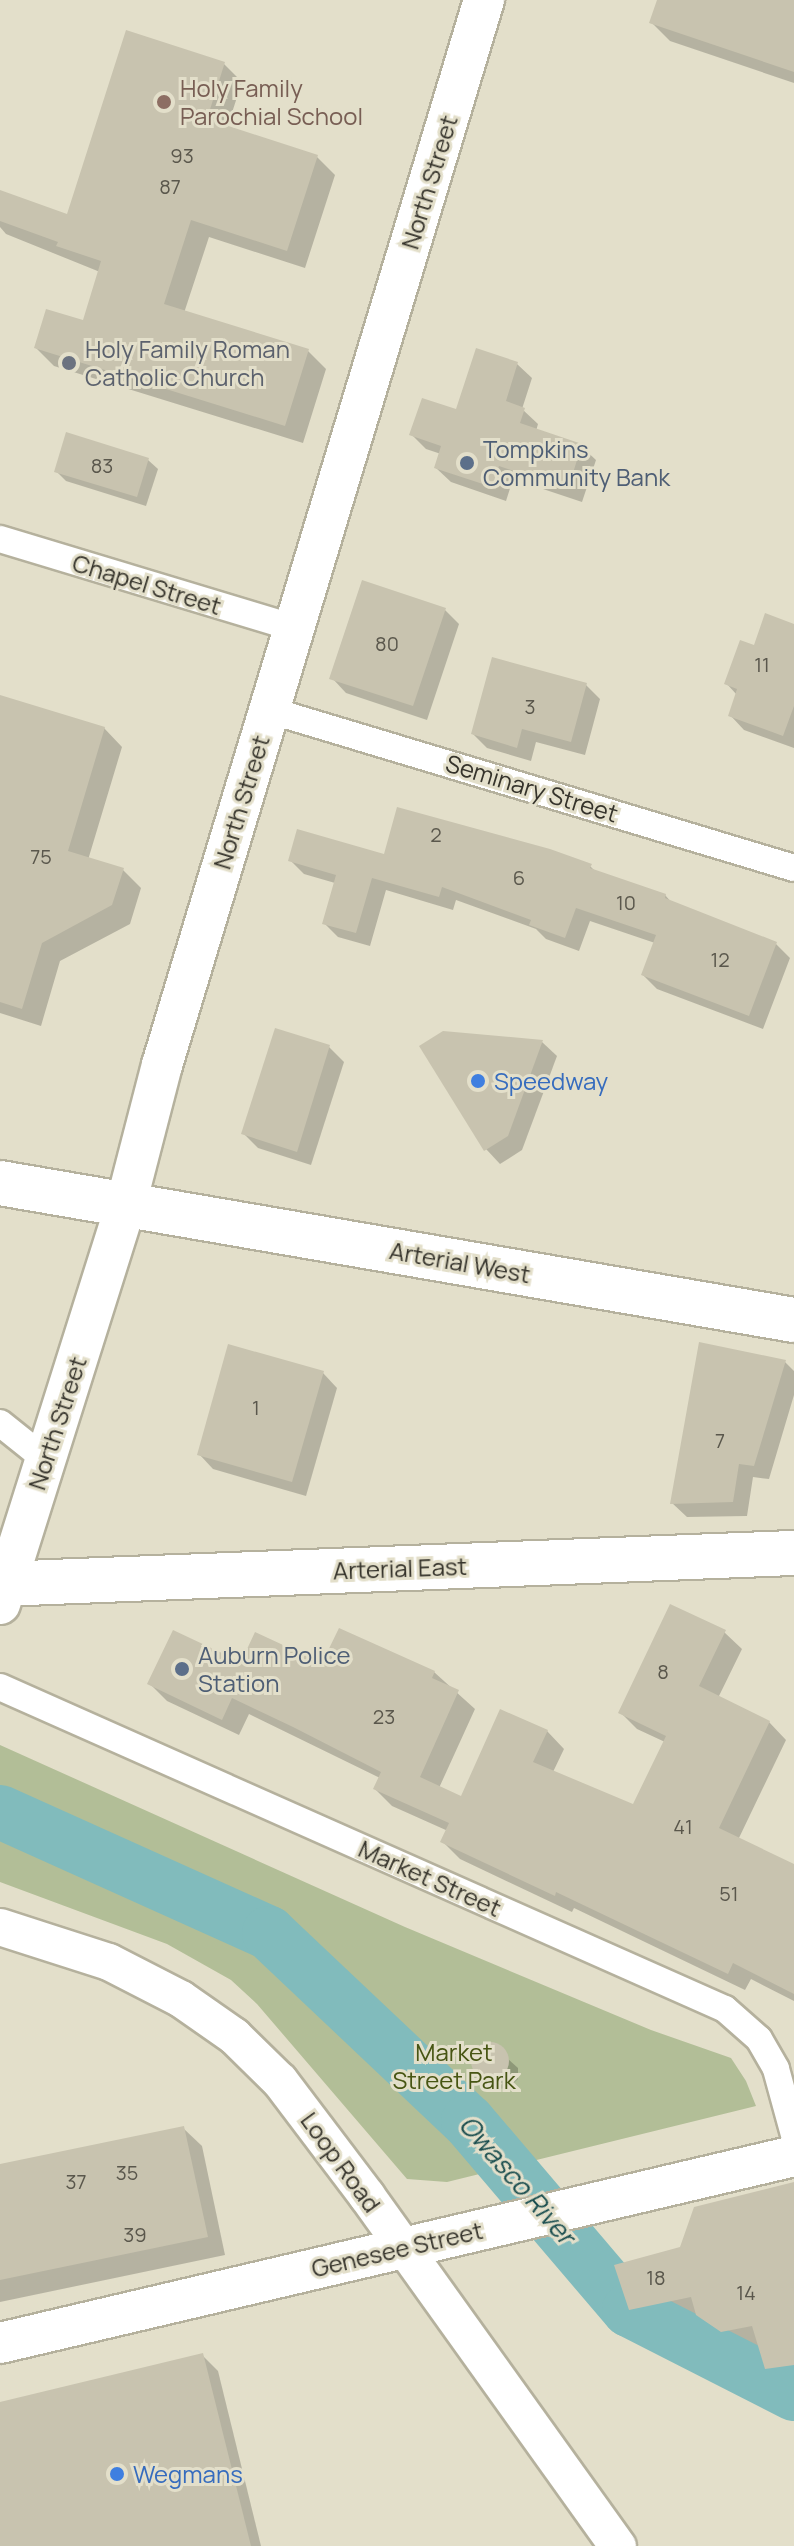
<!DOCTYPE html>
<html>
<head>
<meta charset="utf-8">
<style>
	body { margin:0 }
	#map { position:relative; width:794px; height:2546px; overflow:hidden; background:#e3dfca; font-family:Manrope,sans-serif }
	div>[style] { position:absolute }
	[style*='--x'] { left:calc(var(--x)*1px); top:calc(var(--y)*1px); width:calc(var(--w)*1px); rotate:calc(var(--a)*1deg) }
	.green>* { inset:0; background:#b2be97 }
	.shadow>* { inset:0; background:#0003 }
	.river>* { height:54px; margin:-27px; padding:0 27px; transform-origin:27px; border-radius:27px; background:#81bbbc }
	.building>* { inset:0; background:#c8c3af }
	.round { border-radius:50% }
	.roads { filter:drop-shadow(2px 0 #b5b19d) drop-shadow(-2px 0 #b5b19d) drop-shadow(0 2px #b5b19d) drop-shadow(0 -2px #b5b19d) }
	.street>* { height:26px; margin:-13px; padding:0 13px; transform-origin:13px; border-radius:13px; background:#fff }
	.secondary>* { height:36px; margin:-18px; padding:0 18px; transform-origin:18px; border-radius:18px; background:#fff }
	.primary>* { height:40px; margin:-20px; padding:0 20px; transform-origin:20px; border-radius:20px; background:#fff }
	.highway>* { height:44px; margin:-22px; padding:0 22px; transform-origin:22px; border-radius:22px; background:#fff }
	.dots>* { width:22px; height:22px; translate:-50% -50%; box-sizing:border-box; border:4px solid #e3dfca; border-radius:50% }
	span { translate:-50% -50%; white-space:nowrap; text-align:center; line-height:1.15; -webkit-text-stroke:6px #e3dfca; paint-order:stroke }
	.number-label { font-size:20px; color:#5a574c }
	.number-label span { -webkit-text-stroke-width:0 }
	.education-label { font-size:24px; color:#785e54 }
	.left { translate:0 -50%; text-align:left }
	.street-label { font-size:24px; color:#35332b }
	.worship-label { font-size:24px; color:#5b616d }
	.service-label { font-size:24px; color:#4e5e75 }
	.shop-label { font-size:24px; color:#366cbe }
	.park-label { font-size:24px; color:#475513 }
	.water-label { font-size:26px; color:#194d4e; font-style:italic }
</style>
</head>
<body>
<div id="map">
	<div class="green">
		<i style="clip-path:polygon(0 1745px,405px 1927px,651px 2030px,731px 2058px,746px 2081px,756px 2106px,447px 2182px,407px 2179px,257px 2004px,231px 1980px,167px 1944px,0 1882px)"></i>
	</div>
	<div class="shadow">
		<i style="clip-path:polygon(659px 0,794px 0,794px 83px,670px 41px,652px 23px)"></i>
		<i style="clip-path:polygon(224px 64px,242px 82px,227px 128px,317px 157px,335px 175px,305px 268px,209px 237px,184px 313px,308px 351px,326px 369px,303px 443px,54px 366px,36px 348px,84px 322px,100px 272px,6px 234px,0 227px,0 192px,68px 217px)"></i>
		<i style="clip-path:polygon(517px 364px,532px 378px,522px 409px,538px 424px,536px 431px,581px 446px,596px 460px,582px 502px,513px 479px,506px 501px,451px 482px,436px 468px,441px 454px,426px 449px,412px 435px,458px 412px)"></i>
		<i style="clip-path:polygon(148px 460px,158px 469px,146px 506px,66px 481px,56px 471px)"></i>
		<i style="clip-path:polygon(445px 610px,459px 624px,427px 720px,346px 693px,332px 678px)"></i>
		<i style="clip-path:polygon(794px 626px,794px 748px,744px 730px,730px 715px,737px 695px,726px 683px,755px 647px)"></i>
		<i style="clip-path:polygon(586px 685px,600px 699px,585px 755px,536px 742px,531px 761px,487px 748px,473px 734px)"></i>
		<i style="clip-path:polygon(0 697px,104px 728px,122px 747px,88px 860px,123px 870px,141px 888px,130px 924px,60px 961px,41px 1026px,0 1013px)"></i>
		<i style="clip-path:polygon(385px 856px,590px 866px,596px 872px,665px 895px,672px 903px,776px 944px,790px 958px,763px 1029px,657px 989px,643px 975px,655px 943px,590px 921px,579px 951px,546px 939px,536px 929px,456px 900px,453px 910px,386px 890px,370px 946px,338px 937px,324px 923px,335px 883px,304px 874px,290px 860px)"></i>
		<i style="clip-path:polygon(276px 1030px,329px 1047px,344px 1062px,311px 1165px,258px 1148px,243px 1133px)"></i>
		<i style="clip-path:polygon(444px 1033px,542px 1042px,557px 1056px,522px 1150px,500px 1164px,486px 1149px)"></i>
		<i style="clip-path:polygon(785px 1362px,794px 1371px,794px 1395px,769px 1479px,753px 1477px,747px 1516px,687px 1517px,672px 1503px)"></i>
		<i style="clip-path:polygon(323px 1373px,337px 1388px,306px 1496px,213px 1469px,199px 1454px)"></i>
		<i style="clip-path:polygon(724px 1632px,742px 1649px,718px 1698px,769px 1722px,786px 1740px,738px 1840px,794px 1865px,794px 2001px,751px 1979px,745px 1990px,574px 1908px,572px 1912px,460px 1859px,443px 1842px,448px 1831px,392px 1806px,375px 1789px,380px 1778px,249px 1714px,239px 1735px,167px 1701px,150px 1684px,242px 1665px,434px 1672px,475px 1709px,439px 1788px,462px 1799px,547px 1731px,564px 1749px,553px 1772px,634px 1806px,665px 1742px,637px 1729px,620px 1712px)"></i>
		<i style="clip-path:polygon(491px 2044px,518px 2068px,518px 2079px,508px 2088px,499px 2089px,475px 2067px,471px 2056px,479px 2046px)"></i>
		<i style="clip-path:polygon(183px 2128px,202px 2146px,225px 2255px,0 2302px,0 2166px)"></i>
		<i style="clip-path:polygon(794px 2185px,794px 2385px,785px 2386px,767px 2368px,760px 2346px,741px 2349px,701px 2317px,649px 2327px,630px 2309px)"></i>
		<i style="clip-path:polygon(202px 2355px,218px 2371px,261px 2546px,0 2546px,0 2405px)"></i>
	</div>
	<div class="river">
		<i style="--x:0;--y:1812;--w:295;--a:24.2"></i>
		<i style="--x:269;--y:1933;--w:274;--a:43.4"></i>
		<i style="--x:468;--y:2121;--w:248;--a:49.6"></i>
		<i style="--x:629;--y:2310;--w:185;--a:27"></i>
	</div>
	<div class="building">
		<i style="clip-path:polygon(657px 0,794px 0,794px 72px,649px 23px)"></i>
		<i style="clip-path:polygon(126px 30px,225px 62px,207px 119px,318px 155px,287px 251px,191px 220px,164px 304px,309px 349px,285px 426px,34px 348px,46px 309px,83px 320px,101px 261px,56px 246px,58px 242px,0 221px,0 190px,67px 214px)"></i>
		<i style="clip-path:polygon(476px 348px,518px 362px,506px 401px,525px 408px,520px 423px,582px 444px,568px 489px,499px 466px,492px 487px,434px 468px,441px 446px,409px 435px,422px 398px,456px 409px)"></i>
		<i style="clip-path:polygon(66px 432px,149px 458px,137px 497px,54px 472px)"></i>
		<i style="clip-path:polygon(362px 580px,446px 608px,413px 706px,329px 679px)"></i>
		<i style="clip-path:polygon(765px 613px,794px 624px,794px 706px,783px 736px,728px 716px,737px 689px,724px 684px,740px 640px,754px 645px)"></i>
		<i style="clip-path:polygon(492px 657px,587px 683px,571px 742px,522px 729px,517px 748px,471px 734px)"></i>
		<i style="clip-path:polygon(0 695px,105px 727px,68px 851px,124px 868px,112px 905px,42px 943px,22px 1009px,0 1002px)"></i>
		<i style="clip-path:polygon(397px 807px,550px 849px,592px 864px,590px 868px,666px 894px,665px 898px,777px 942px,749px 1016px,641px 975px,656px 935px,576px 908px,565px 938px,529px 925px,531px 920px,442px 887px,439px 897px,372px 878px,356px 933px,322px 924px,336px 875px,288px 861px,297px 829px,384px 854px)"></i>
		<i style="clip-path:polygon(275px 1028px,330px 1045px,297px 1152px,241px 1134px)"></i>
		<i style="clip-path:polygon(443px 1031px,543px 1040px,508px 1136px,484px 1151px,419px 1046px)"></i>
		<i style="clip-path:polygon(699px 1342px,786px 1360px,754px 1466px,739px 1464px,733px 1502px,670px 1504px)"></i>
		<i style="clip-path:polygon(228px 1344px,324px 1371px,292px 1482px,197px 1455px)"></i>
		<i style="clip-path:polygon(670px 1604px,726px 1630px,699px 1686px,770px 1721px,719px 1828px,794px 1864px,794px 1994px,733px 1963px,728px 1974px,556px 1892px,555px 1896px,440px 1842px,449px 1823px,373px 1789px,381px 1772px,293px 1727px,232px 1698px,222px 1720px,147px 1684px,173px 1630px,241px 1662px,255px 1632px,322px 1663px,339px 1628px,435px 1671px,432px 1678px,459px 1690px,420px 1777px,461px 1796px,500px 1709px,548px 1730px,533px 1762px,633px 1804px,666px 1736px,618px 1713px)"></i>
		<i class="round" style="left:471px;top:2042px;width:38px;height:38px"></i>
		<i style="clip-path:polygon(184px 2126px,208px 2237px,0 2280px,0 2164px)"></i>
		<i style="clip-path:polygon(794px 2182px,794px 2365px,765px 2369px,752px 2326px,721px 2332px,696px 2315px,691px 2297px,629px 2310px,614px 2265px,680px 2247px,694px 2207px)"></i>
		<i style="clip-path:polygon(203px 2353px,251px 2546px,0 2546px,0 2402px)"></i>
	</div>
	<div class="roads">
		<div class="street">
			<i style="--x:0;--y:539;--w:307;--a:16.8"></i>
			<i style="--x:269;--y:710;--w:548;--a:16.75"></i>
			<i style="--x:0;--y:1423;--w:58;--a:38.7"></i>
			<i style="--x:0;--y:1687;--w:793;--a:23.95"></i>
			<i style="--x:725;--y:2009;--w:45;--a:41.4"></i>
			<i style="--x:759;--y:2039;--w:34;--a:60"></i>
			<i style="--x:776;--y:2069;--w:68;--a:74.7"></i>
		</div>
		<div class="secondary">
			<i style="--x:0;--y:1927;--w:114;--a:17.8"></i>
			<i style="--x:109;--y:1962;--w:81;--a:27.2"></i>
			<i style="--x:181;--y:1999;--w:65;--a:34.9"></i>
			<i style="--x:234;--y:2036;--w:64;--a:44.4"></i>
			<i style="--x:280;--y:2081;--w:144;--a:52.9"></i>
			<i style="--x:367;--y:2196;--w:431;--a:54.4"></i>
		</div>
		<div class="primary">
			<i style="--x:0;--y:1604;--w:419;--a:-72.5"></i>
			<i style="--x:126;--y:1204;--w:144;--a:-75.5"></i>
			<i style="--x:162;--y:1065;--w:1113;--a:-73.18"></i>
			<i style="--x:0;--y:2343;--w:816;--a:-13.25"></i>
		</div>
		<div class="highway">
			<i style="--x:0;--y:1183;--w:806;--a:9.79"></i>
			<i style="--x:0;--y:1584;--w:795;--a:-2.24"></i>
		</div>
	</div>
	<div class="dots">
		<i style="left:164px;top:102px;background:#8d6e63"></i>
		<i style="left:69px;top:363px;background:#6b7280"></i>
		<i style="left:467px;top:463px;background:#5c6f8a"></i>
		<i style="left:478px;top:1081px;background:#3f7fe0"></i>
		<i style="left:182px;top:1669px;background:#5c6f8a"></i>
		<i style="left:117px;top:2474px;background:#3f7fe0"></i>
	</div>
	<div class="number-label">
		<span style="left:182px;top:155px">93</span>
		<span style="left:170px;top:186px">87</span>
		<span style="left:102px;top:465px">83</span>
		<span style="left:387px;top:643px">80</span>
		<span style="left:762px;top:664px">11</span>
		<span style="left:530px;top:706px">3</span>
		<span style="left:436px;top:834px">2</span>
		<span style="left:41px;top:856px">75</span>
		<span style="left:519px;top:877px">6</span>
		<span style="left:626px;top:902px">10</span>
		<span style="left:720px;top:959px">12</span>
		<span style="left:256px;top:1407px">1</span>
		<span style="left:720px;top:1440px">7</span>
		<span style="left:663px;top:1671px">8</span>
		<span style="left:384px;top:1716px">23</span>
		<span style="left:683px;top:1826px">41</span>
		<span style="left:729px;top:1893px">51</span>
		<span style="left:127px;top:2172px">35</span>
		<span style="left:76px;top:2181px">37</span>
		<span style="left:135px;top:2234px">39</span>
		<span style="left:656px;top:2277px">18</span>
		<span style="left:746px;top:2292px">14</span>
	</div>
	<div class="education-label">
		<span class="left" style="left:180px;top:102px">Holy Family<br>Parochial School</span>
	</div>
	<div class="street-label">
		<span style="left:429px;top:182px;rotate:-73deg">North Street</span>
		<span style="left:147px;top:584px;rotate:17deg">Chapel Street</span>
		<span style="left:532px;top:788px;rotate:17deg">Seminary Street</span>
		<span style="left:241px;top:802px;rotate:-73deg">North Street</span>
		<span style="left:460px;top:1262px;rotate:10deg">Arterial West</span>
		<span style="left:57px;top:1423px;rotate:-72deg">North Street</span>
		<span style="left:400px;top:1568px;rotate:-2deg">Arterial East</span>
		<span style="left:430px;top:1878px;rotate:24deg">Market Street</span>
		<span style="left:341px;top:2162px;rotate:54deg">Loop Road</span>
		<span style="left:397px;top:2249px;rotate:-13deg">Genesee Street</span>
	</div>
	<div class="worship-label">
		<span class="left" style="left:85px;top:363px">Holy Family Roman<br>Catholic Church</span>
	</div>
	<div class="service-label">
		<span class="left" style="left:483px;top:463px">Tompkins<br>Community Bank</span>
		<span class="left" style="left:198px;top:1669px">Auburn Police<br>Station</span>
	</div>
	<div class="shop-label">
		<span class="left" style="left:494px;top:1081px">Speedway</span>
		<span class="left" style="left:133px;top:2474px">Wegmans</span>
	</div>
	<div class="park-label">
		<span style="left:454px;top:2066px">Market<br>Street Park</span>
	</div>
	<div class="water-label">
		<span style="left:517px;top:2180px;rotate:49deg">Owasco River</span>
	</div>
</div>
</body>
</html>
